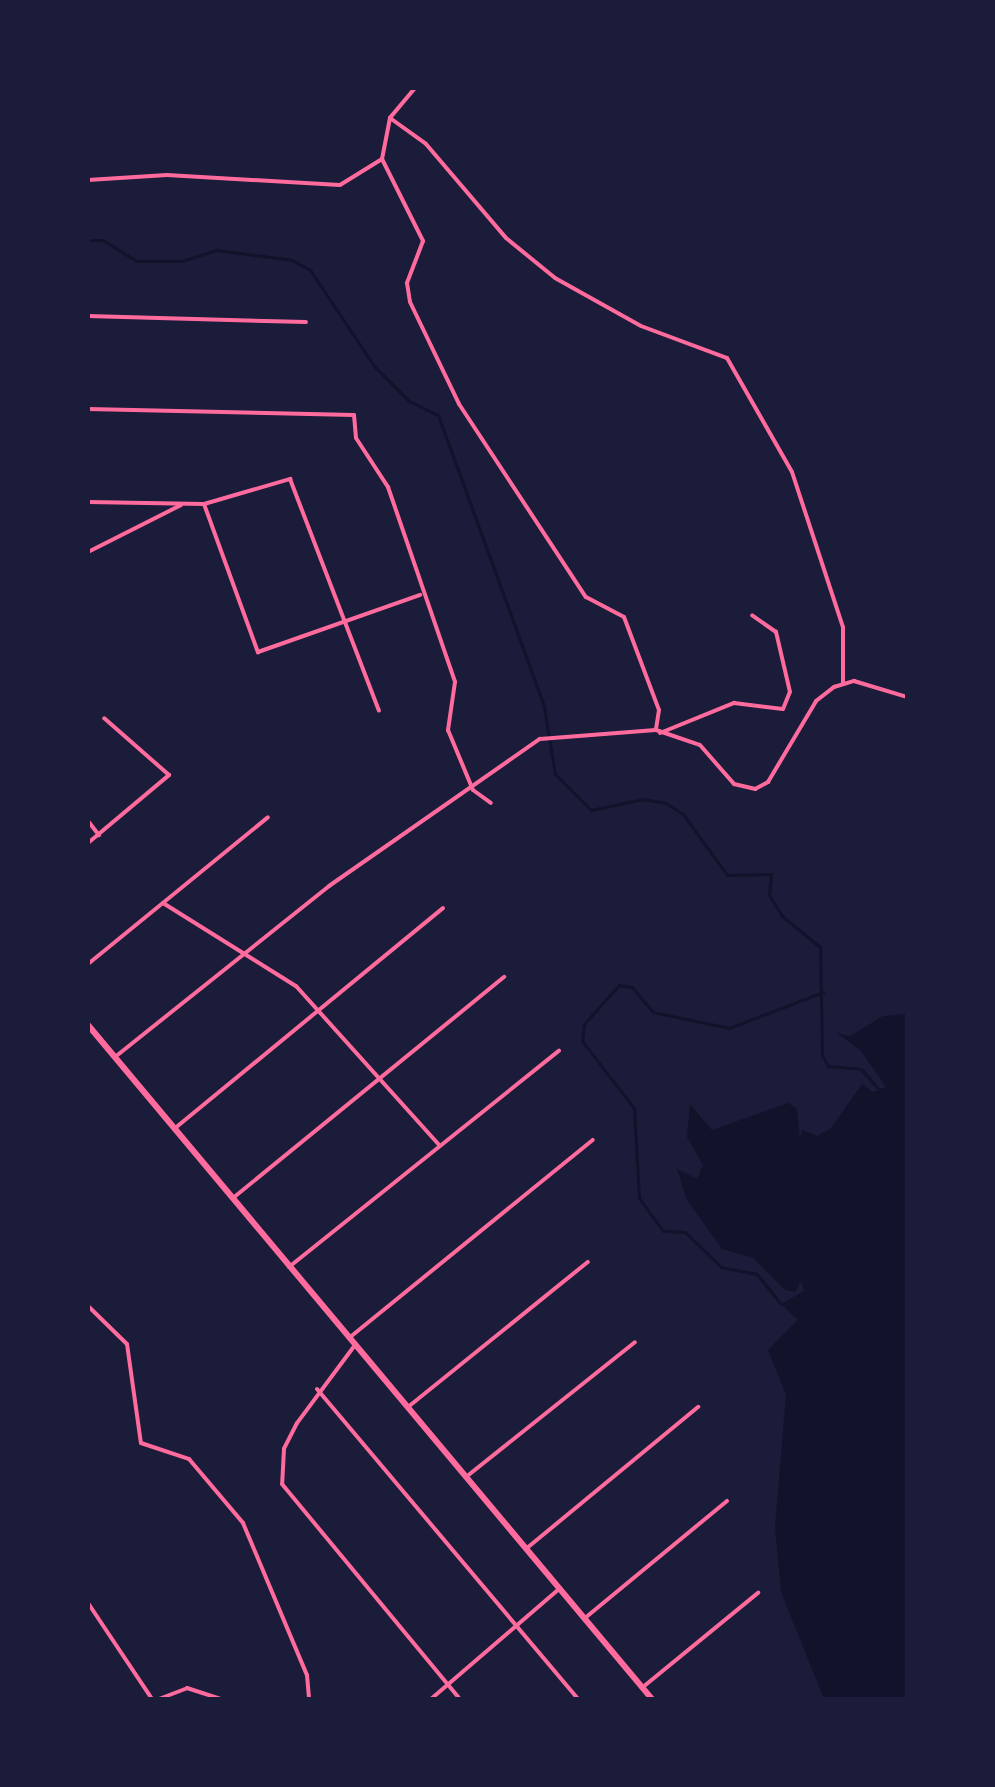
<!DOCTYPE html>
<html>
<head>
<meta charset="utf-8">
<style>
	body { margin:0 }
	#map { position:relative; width:995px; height:1787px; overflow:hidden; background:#1b1b3a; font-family:"Noto Sans",sans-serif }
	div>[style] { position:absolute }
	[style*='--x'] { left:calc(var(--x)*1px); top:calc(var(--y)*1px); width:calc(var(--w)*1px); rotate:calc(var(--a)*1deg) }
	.water>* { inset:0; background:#12122b }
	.stream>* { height:3px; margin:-1.5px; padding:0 1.5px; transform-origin:1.5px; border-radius:1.5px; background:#12122b }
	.minor>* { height:4px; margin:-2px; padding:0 2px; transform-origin:2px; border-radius:2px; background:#ff6b9d }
	.secondary>* { height:6px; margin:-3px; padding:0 3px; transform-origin:3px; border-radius:3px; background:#ff6b9d }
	span { translate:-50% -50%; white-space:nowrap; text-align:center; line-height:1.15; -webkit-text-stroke:8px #1b1b3a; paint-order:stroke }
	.frame { position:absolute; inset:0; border:90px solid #1b1b3a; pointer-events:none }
</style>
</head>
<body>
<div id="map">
	<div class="water">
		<i style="clip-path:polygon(907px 1014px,907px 1699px,824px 1699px,781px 1592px,775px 1527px,786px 1395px,768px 1350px,798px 1320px,781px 1304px,804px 1291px,801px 1281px,795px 1292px,785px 1290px,753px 1258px,722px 1249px,687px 1200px,677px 1169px,697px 1179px,703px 1165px,687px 1137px,690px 1104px,712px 1130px,788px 1103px,797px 1109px,800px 1140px,802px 1130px,817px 1136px,831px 1128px,862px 1084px,873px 1092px,886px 1087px,861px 1051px,837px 1033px,850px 1036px,883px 1016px)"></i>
	</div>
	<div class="stream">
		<i style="--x:88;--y:240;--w:15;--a:0"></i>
		<i style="--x:103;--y:240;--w:39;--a:32"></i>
		<i style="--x:136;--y:261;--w:46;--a:0"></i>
		<i style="--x:182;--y:261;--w:36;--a:-18"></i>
		<i style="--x:216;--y:250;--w:77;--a:7.5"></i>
		<i style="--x:292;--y:260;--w:21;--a:29"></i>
		<i style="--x:310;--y:270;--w:115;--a:56.3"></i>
		<i style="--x:374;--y:366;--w:49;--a:45"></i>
		<i style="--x:409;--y:401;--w:32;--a:26"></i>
		<i style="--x:438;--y:415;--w:311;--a:70"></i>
		<i style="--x:544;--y:707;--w:68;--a:80.7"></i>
		<i style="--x:555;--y:774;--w:51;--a:45"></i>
		<i style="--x:591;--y:810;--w:53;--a:-11.9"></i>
		<i style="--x:643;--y:799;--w:23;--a:10"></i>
		<i style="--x:666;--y:803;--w:20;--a:33"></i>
		<i style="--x:683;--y:814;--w:75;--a:54.2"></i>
		<i style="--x:727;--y:875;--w:44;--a:-1.3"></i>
		<i style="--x:771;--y:874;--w:21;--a:95"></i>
		<i style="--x:769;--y:895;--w:25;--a:58"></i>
		<i style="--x:782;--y:916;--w:49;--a:39.2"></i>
		<i style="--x:820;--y:947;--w:108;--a:88.9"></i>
		<i style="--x:822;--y:1055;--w:13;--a:61"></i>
		<i style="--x:828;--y:1066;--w:33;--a:5"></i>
		<i style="--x:861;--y:1069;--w:28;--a:49"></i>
		<i style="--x:781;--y:1304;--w:38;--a:-129"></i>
		<i style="--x:757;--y:1274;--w:37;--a:-169"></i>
		<i style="--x:721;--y:1267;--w:50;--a:-135.8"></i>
		<i style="--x:685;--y:1232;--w:22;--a:-177"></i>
		<i style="--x:663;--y:1231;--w:41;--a:-126"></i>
		<i style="--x:639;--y:1198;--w:90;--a:-93.2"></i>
		<i style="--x:634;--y:1108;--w:85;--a:-127.8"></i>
		<i style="--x:582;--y:1041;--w:17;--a:-83"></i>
		<i style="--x:584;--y:1024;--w:52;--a:-48.1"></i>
		<i style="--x:619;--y:985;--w:13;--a:9"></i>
		<i style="--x:632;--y:987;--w:33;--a:50"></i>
		<i style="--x:653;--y:1012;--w:78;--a:11.9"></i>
		<i style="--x:729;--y:1028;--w:101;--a:-21"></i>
	</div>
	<div class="minor">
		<i style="--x:415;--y:88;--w:39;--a:130"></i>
		<i style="--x:390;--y:118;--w:42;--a:101"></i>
		<i style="--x:382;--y:159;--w:92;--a:63.4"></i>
		<i style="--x:423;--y:241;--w:45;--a:110.9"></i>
		<i style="--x:407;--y:283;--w:19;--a:81"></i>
		<i style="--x:410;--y:302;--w:113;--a:64.3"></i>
		<i style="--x:459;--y:404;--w:231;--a:56.7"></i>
		<i style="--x:586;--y:597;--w:43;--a:27.8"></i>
		<i style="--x:624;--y:617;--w:99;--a:69.4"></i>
		<i style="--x:659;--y:710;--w:20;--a:99"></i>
		<i style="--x:390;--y:118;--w:44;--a:35.8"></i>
		<i style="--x:426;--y:144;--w:123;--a:49.6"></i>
		<i style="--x:506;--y:238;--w:63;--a:39.2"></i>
		<i style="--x:555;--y:278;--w:98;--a:29.2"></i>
		<i style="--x:641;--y:326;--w:92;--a:20.4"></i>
		<i style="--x:727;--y:358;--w:131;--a:60.3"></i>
		<i style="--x:792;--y:472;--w:163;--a:71.8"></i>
		<i style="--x:843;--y:627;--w:56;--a:90"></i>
		<i style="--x:88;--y:180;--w:79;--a:-3.6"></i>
		<i style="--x:167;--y:175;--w:173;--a:3.3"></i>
		<i style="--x:340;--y:185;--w:49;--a:-31.8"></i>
		<i style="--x:88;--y:316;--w:218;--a:1.6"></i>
		<i style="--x:88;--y:409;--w:266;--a:1.3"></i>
		<i style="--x:354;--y:415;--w:23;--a:85"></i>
		<i style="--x:356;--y:438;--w:59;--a:56.9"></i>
		<i style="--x:388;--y:487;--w:206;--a:71"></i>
		<i style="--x:455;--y:682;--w:49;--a:98.3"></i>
		<i style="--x:448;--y:730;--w:65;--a:67.4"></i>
		<i style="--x:473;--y:790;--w:22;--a:36"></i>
		<i style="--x:88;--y:502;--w:116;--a:1"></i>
		<i style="--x:204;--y:504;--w:90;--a:-16.2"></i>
		<i style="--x:290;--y:479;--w:248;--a:69"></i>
		<i style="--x:204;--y:504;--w:158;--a:70"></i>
		<i style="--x:258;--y:652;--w:172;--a:-19.4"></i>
		<i style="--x:88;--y:552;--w:104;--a:-26.8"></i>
		<i style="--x:660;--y:733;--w:80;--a:-22.1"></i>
		<i style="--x:734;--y:703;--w:49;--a:7"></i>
		<i style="--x:783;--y:709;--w:18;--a:-68"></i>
		<i style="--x:790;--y:692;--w:62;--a:-103.1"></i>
		<i style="--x:776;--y:632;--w:29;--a:-145"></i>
		<i style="--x:88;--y:821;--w:18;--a:52"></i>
		<i style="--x:88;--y:843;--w:106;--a:-40"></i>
		<i style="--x:169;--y:775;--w:86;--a:-138.8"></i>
		<i style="--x:163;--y:903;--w:157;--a:32"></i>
		<i style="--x:296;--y:986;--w:215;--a:48"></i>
		<i style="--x:88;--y:964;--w:232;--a:-39.2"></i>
		<i style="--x:115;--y:1057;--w:274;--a:-38.6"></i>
		<i style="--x:329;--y:886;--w:257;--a:-34.9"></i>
		<i style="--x:540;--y:739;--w:116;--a:-4.4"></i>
		<i style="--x:656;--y:730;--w:46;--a:18.8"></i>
		<i style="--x:700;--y:745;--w:52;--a:48.9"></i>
		<i style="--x:734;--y:784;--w:22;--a:13"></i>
		<i style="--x:755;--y:789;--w:15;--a:-28"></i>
		<i style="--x:768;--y:782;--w:94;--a:-59.3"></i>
		<i style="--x:816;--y:701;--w:23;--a:-38"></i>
		<i style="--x:834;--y:687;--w:21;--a:-17"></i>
		<i style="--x:854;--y:681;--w:55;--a:16.8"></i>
		<i style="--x:174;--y:1129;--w:348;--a:-39.4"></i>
		<i style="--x:233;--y:1198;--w:350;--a:-39.2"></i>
		<i style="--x:289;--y:1267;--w:346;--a:-38.7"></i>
		<i style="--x:88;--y:1306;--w:54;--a:44.3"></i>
		<i style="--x:127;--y:1344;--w:100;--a:82"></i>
		<i style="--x:141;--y:1443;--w:51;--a:18.4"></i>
		<i style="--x:189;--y:1459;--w:84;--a:49.8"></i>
		<i style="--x:243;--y:1523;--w:165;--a:67.2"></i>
		<i style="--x:307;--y:1675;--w:24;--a:85"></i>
		<i style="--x:349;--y:1338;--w:314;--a:-39.1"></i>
		<i style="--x:355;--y:1345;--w:97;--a:126.6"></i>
		<i style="--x:297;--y:1423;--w:29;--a:117"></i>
		<i style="--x:284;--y:1449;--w:35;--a:93"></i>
		<i style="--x:282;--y:1484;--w:279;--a:50.4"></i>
		<i style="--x:317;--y:1389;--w:405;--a:49.9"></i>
		<i style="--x:408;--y:1407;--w:231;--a:-38.9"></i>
		<i style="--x:466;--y:1477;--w:216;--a:-38.6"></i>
		<i style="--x:527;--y:1548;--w:222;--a:-39.5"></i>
		<i style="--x:88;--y:1603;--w:115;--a:56.3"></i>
		<i style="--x:585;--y:1618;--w:184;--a:-39.5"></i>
		<i style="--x:643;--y:1687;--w:149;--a:-39.3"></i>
		<i style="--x:159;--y:1699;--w:30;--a:-21"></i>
		<i style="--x:187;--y:1688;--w:36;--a:18"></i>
		<i style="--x:431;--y:1699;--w:170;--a:-40.7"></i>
	</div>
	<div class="secondary">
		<i style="--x:88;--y:1025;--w:879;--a:50.08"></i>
	</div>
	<div class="frame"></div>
</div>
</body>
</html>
